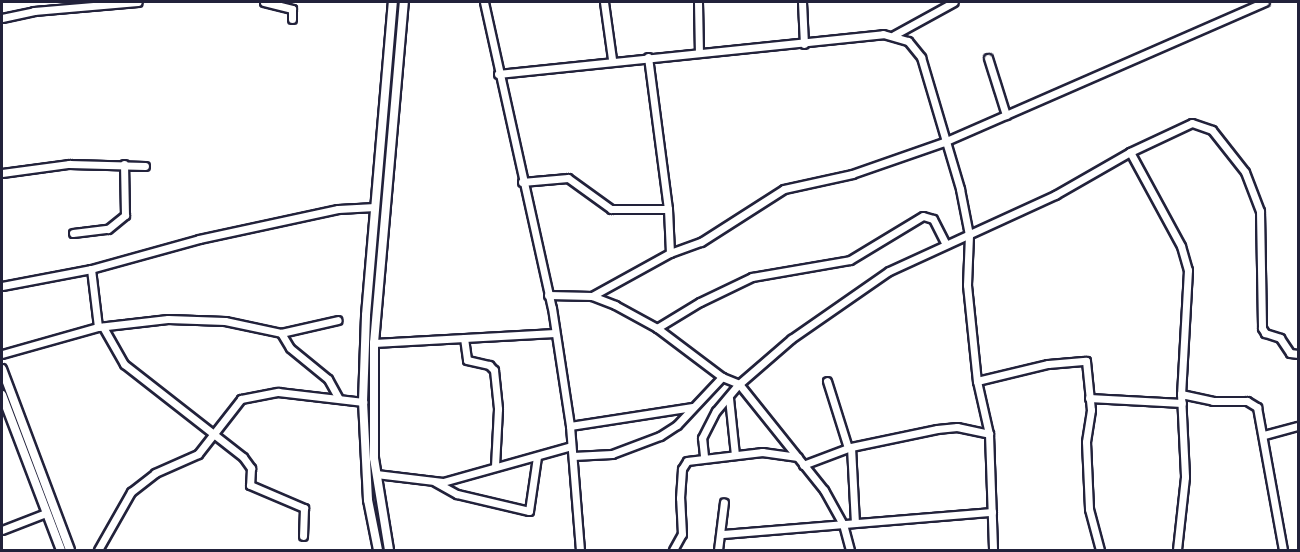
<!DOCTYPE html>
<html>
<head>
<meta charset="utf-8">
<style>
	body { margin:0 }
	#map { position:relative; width:1300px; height:552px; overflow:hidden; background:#fff; font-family:"Indie Flower",sans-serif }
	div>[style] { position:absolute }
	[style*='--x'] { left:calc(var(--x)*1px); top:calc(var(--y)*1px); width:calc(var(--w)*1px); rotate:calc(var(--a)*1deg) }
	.roads { filter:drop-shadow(2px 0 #22223b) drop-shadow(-2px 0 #22223b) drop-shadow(0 2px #22223b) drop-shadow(0 -2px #22223b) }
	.minor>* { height:7px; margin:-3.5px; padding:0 3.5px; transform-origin:3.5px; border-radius:3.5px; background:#fff }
	.tertiary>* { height:8px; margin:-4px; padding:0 4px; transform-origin:4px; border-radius:4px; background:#fff }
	span { translate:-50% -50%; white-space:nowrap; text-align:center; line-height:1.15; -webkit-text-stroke:4.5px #fff; paint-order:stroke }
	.frame { position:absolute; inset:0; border:3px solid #22223b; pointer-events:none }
</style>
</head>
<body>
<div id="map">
	<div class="roads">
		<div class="minor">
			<i style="--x:264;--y:2;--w:29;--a:14"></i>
			<i style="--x:292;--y:9;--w:10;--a:90"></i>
			<i style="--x:484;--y:2;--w:313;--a:77.5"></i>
			<i style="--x:552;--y:308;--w:119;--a:81.3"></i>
			<i style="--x:570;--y:426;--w:124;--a:85.4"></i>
			<i style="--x:604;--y:2;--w:58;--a:82"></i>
			<i style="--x:698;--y:2;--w:50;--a:88.9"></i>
			<i style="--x:802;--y:2;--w:42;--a:87.3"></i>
			<i style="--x:2;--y:18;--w:33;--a:-12"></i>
			<i style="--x:34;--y:11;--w:104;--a:-4.9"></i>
			<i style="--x:894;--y:35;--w:68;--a:-28.8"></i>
			<i style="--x:648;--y:57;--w:153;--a:82.5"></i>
			<i style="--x:668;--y:209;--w:44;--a:87.4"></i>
			<i style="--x:988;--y:58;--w:60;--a:72.5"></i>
			<i style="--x:498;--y:74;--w:387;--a:-5.9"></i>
			<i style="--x:883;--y:34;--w:26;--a:16"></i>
			<i style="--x:908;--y:41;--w:21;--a:51"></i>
			<i style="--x:921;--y:57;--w:138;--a:73.5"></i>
			<i style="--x:960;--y:189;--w:47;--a:78.9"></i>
			<i style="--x:969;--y:235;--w:50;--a:92.3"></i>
			<i style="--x:967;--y:285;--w:97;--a:84.1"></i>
			<i style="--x:977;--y:381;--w:54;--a:77.2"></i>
			<i style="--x:989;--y:434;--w:116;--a:88"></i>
			<i style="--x:1130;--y:152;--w:107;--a:61.5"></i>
			<i style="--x:1181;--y:246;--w:25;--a:74"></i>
			<i style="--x:1188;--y:270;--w:124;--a:93.2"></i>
			<i style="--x:1181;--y:394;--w:83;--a:87.2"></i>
			<i style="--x:1185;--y:477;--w:73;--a:96.3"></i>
			<i style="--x:2;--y:173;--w:68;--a:-7.7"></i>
			<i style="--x:69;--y:164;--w:76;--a:1.5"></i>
			<i style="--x:522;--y:182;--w:46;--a:-5"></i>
			<i style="--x:568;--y:178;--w:53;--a:35.8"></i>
			<i style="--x:611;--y:209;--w:57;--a:0"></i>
			<i style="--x:73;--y:233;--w:35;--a:-7"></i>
			<i style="--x:108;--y:229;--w:22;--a:-39"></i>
			<i style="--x:125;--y:215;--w:51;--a:-91.1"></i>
			<i style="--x:91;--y:269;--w:58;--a:83.1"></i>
			<i style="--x:2;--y:286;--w:91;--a:-10.8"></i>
			<i style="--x:91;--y:269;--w:112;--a:-15.5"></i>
			<i style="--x:199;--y:239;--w:142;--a:-12.2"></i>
			<i style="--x:338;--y:209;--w:37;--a:-3"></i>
			<i style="--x:548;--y:295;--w:44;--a:1.3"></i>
			<i style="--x:592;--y:296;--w:25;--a:21"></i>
			<i style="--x:615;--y:305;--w:48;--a:28.7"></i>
			<i style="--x:657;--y:328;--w:81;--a:37"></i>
			<i style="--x:722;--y:377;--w:18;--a:22"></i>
			<i style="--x:739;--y:384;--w:136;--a:51.3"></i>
			<i style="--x:824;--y:490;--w:39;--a:61"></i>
			<i style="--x:843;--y:524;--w:27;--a:75"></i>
			<i style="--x:592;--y:296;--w:89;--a:-28.9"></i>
			<i style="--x:670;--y:253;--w:33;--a:-20"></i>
			<i style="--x:701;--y:242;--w:98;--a:-32.6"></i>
			<i style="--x:784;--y:189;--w:70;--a:-12.4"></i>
			<i style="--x:852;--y:174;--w:97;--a:-19.2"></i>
			<i style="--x:944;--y:142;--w:350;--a:-23.6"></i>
			<i style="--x:103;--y:327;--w:43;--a:60.4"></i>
			<i style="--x:124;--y:364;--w:151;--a:38"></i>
			<i style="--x:243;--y:457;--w:14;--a:54"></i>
			<i style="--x:251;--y:468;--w:17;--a:93"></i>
			<i style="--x:250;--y:485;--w:59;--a:23.1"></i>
			<i style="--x:304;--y:508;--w:28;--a:92"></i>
			<i style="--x:657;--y:328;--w:50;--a:-31.2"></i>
			<i style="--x:700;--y:302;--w:58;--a:-25.7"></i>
			<i style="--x:752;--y:277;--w:99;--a:-9.8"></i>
			<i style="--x:850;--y:260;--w:85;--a:-31.1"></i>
			<i style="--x:923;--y:216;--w:10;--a:17"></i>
			<i style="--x:933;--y:219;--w:27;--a:63"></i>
			<i style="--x:281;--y:333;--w:58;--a:-12.8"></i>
			<i style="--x:464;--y:338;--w:22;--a:82"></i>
			<i style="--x:467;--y:360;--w:23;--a:13"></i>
			<i style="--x:489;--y:365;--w:7;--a:45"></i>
			<i style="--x:494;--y:370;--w:39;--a:84"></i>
			<i style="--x:498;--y:409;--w:58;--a:93"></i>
			<i style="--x:374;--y:343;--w:181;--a:-3.2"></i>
			<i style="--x:2;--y:354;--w:100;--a:-15.7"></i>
			<i style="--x:98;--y:327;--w:70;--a:-6.5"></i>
			<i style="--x:168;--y:319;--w:57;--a:2"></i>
			<i style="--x:225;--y:321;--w:57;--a:12.1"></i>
			<i style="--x:281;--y:333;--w:17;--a:59"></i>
			<i style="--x:290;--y:348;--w:49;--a:39.2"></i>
			<i style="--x:328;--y:379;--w:21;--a:61"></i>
			<i style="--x:827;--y:381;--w:70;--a:72.6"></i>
			<i style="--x:977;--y:381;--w:73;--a:-13.5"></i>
			<i style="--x:1048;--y:364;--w:38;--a:-5"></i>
			<i style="--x:1086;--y:361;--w:49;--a:84.2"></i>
			<i style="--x:1091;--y:410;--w:32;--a:99"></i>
			<i style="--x:1086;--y:442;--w:67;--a:87.4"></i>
			<i style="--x:1089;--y:509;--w:42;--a:75"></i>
			<i style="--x:1181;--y:394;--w:33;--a:12"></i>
			<i style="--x:1213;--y:401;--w:34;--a:0"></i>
			<i style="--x:1247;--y:401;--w:12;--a:31"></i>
			<i style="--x:1257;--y:407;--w:145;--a:79.7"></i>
			<i style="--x:729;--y:398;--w:57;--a:84"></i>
			<i style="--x:1089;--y:398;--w:93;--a:3.1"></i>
			<i style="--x:570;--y:426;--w:124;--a:-8.8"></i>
			<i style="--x:1264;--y:435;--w:35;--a:-15"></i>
			<i style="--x:851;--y:447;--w:76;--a:87"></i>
			<i style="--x:573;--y:456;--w:39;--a:-3"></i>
			<i style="--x:612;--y:454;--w:51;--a:-20.6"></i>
			<i style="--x:660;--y:436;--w:20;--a:-33"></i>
			<i style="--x:677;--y:425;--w:66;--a:-46.8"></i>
			<i style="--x:704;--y:456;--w:18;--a:-96"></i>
			<i style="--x:702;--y:438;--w:30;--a:-63"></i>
			<i style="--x:716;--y:411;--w:35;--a:-50"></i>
			<i style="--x:739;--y:384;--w:69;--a:-40.9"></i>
			<i style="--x:791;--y:339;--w:119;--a:-34.8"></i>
			<i style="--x:889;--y:271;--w:183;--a:-24.6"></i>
			<i style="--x:1055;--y:195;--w:86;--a:-29.8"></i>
			<i style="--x:1130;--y:152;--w:68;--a:-25.1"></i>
			<i style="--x:1192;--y:123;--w:21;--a:19"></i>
			<i style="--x:1212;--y:130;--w:53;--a:51.8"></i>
			<i style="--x:1245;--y:172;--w:42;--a:69"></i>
			<i style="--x:1260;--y:211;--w:117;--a:89"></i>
			<i style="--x:1262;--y:328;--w:6;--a:59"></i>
			<i style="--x:1265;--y:333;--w:16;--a:18"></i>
			<i style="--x:1280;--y:338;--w:18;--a:56"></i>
			<i style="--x:1290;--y:353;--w:8;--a:7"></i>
			<i style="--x:803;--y:465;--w:51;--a:-20.6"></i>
			<i style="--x:851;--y:447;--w:88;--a:-11.8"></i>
			<i style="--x:937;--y:429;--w:20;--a:-6"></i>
			<i style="--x:957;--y:427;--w:33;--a:12"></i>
			<i style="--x:376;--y:474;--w:67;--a:6.8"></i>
			<i style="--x:443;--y:482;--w:133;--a:-15.7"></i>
			<i style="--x:435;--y:482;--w:25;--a:29"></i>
			<i style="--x:457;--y:494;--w:74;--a:13.3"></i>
			<i style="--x:529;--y:511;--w:55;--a:-81.6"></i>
			<i style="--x:2;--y:530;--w:47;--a:-21.1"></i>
			<i style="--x:723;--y:534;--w:270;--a:-4.7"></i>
			<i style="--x:98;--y:550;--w:67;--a:-60.4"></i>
			<i style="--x:131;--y:492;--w:31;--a:-38"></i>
			<i style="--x:155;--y:473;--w:47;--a:-23.8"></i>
			<i style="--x:198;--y:454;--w:70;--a:-52"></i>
			<i style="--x:241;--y:399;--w:38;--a:-11"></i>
			<i style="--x:278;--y:392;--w:86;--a:6.7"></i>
			<i style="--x:673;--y:550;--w:18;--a:-61"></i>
			<i style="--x:682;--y:534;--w:36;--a:-93"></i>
			<i style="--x:680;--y:498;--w:29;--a:-86"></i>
			<i style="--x:682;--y:469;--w:9;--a:-58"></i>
			<i style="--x:687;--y:461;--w:76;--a:-6.8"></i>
			<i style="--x:762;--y:452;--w:36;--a:8"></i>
			<i style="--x:718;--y:550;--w:48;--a:-82.9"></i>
		</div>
		<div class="tertiary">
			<i style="--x:2;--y:369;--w:193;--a:69.4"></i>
			<i style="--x:2;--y:395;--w:166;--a:69.2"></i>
			<i style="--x:378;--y:550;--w:51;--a:-101.3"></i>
			<i style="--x:368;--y:500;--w:98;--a:-92.9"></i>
			<i style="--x:363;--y:402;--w:87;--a:-88"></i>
			<i style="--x:366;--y:315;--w:314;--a:-85.1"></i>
			<i style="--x:389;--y:550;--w:93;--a:-99.3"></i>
			<i style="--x:374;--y:458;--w:115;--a:-90"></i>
			<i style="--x:374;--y:343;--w:342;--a:-85"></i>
		</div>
	</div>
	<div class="frame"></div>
</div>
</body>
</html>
